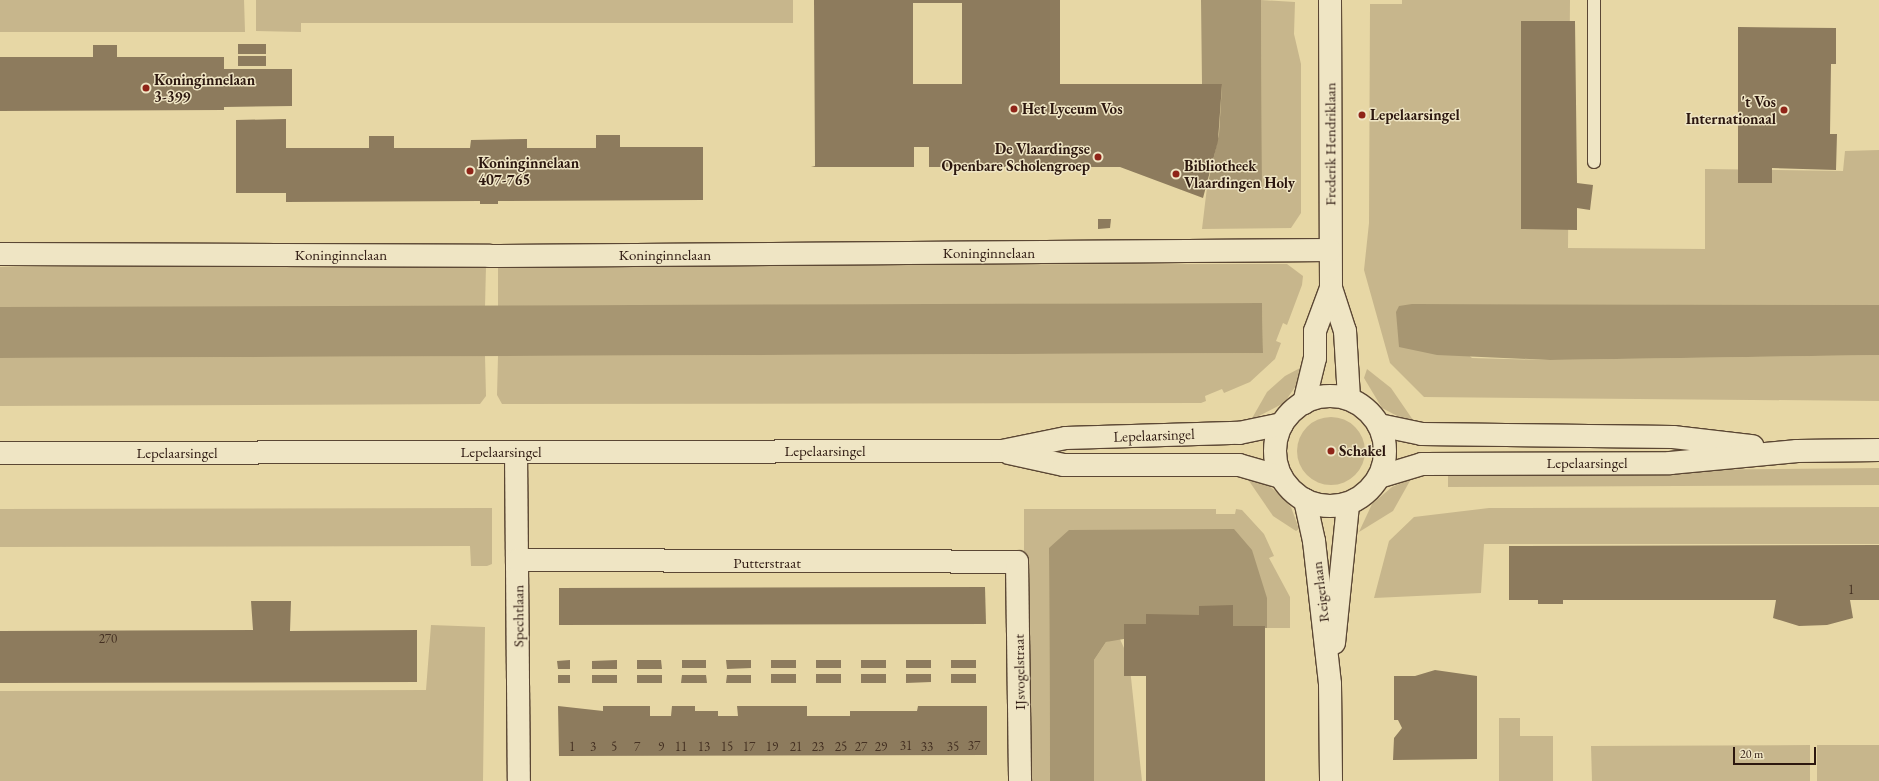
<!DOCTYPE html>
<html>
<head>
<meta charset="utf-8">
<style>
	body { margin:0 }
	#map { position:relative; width:1879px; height:781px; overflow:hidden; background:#e7d7a5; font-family:"EB Garamond",serif }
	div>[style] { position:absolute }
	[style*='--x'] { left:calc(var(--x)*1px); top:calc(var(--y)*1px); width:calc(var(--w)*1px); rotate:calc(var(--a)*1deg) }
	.green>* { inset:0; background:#c7b68c }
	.round { border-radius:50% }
	.water>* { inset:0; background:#a79672 }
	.building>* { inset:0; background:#8d7b5d }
	.roads { filter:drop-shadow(1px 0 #5b4734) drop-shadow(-1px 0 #5b4734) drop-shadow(0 1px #5b4734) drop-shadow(0 -1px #5b4734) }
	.lane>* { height:12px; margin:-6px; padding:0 6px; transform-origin:6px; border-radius:6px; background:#efe5c4 }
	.street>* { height:22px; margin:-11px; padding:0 11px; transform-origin:11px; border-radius:11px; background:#efe5c4 }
	.secondary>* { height:22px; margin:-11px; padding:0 11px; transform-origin:11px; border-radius:11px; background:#efe5c4 }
	.secondary>.ring { margin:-11px; padding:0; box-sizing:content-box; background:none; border:22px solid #efe5c4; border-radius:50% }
	.dots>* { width:11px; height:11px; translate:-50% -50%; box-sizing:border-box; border:2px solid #efe5c4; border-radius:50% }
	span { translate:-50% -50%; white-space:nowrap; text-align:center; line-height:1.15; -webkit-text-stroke:3px #efe5c4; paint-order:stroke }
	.number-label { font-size:13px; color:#443022 }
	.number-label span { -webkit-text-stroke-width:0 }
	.poi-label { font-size:15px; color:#2c170f; font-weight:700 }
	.left { translate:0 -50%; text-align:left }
	.right { translate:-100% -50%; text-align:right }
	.street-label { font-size:15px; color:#2c170f }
	.scale { position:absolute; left:1733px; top:747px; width:83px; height:18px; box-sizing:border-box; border:2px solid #2c170f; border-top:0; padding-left:5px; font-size:12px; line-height:14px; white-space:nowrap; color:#2c170f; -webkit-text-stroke:3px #efe5c4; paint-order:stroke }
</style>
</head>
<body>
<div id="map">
	<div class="green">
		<i style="clip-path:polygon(0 0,244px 0,245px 32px,0 32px)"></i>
		<i style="clip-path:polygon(256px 0,793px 0,793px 23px,301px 23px,301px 32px,256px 31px)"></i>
		<i style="clip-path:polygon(1261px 0,1295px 2px,1294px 34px,1301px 64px,1301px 213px,1291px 228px,1202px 229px,1207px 187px,1262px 189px)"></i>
		<i style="clip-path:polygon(1402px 0,1570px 0,1568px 248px,1705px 249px,1705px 169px,1843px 171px,1845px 151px,1879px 150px,1879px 305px,1412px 304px,1472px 358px,1550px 360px,1879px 355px,1879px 401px,1424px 397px,1390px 363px,1364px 270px,1369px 223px,1370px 4px,1402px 4px)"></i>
		<i style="clip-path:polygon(1287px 264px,1303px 276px,1302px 285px,1287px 325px,1283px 323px,1276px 341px,1281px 343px,1275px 359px,1250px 382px,1224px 393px,1222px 389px,1205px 396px,1206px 401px,1201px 403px,502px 404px,497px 395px,498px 356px,1263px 353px,1262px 303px,498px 306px,498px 265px)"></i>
		<i style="clip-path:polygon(486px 266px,485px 307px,0 307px,0 267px)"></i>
		<i style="clip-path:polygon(485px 356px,486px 396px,480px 404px,0 406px,0 358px)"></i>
		<i style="clip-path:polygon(1302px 367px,1300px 380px,1284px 403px,1251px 420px,1267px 392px,1285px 376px)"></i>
		<i style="clip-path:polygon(1367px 369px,1391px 388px,1413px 420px,1405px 420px,1382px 408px,1364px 378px)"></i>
		<i class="round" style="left:1297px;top:417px;width:68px;height:68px"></i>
		<i style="clip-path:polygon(1879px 468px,1879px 485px,1448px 487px,1448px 472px)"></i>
		<i style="clip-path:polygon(1247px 478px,1264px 482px,1279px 494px,1291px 507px,1299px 529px,1296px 531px,1273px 516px)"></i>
		<i style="clip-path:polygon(1411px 479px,1393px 511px,1359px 532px,1372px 504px,1392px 487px)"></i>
		<i style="clip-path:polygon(1879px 507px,1879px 544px,1484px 544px,1481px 593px,1374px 598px,1389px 541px,1414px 517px,1489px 508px)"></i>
		<i style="clip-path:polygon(492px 508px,492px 564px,487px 566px,471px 566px,470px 546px,0 547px,0 509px)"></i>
		<i style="clip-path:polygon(1024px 509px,1216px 509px,1216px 514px,1235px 514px,1236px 509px,1242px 510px,1264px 534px,1274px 556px,1269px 558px,1290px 597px,1290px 628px,1267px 628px,1267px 598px,1049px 548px,1050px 781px,1024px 781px)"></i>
		<i style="clip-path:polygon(431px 625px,485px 627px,483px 781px,0 781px,0 691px,426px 690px)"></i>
		<i style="clip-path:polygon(1119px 637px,1129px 659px,1142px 781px,1094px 781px,1094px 660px,1106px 642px)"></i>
		<i style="clip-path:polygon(1499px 718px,1520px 718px,1520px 736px,1553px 736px,1553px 781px,1499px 781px)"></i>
		<i style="clip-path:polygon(1810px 745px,1810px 781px,1592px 781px,1591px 746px)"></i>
		<i style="clip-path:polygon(1817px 745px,1879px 745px,1879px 781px,1817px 781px)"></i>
	</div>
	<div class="water">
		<i style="clip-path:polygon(1201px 0,1261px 0,1262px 189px,1207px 187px,1219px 134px,1222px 84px,1202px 84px)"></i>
		<i style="clip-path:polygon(1262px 303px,1263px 353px,0 358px,0 307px)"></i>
		<i style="clip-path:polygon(1412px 304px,1879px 305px,1879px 355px,1550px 360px,1437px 355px,1399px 347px,1396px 312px,1399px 306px)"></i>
		<i style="clip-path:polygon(1234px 529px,1252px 550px,1267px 598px,1267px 628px,1146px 627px,1147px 635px,1106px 642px,1094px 660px,1094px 781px,1050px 781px,1049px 548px,1069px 530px)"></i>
	</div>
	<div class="building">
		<i style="clip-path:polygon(evenodd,814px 0,1060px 0,1060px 84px,1222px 84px,1218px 141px,1203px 198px,1120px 167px,929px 167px,929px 147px,914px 147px,914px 167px,811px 167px,815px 166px,814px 0,913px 3px,962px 3px,962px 84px,913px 84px,913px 3px)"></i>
		<i style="clip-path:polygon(1521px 21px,1575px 21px,1577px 183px,1593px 185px,1590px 210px,1577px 208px,1577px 230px,1521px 229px)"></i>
		<i style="clip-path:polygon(1738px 27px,1836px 28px,1836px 64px,1831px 64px,1830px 134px,1837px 134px,1836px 170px,1772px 168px,1772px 183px,1738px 183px)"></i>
		<i style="clip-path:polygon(238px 44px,266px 44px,266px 54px,238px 54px)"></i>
		<i style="clip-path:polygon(93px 45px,117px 45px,117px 57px,224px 57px,224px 69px,292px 69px,292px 106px,224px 107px,224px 110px,0 111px,0 57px,93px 57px)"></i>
		<i style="clip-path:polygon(238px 56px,266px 56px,266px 66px,238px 66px)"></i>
		<i style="clip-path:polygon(286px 119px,286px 148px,369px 148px,369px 136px,394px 136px,394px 148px,470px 148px,471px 140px,527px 139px,527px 148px,596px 148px,596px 135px,620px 135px,620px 147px,703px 147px,703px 200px,498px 201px,498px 204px,480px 204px,480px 201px,286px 202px,286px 193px,236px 193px,236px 120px)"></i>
		<i style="clip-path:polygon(1098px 219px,1111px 219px,1110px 228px,1098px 229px)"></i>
		<i style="clip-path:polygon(1879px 545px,1879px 600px,1850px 600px,1853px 618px,1827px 625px,1799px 626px,1773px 618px,1776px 600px,1563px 600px,1563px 604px,1538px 604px,1538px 600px,1509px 600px,1509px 546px)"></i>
		<i style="clip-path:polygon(985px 587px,986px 624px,559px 625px,559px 588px)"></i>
		<i style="clip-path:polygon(251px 601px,291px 601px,290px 631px,417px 630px,417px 682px,0 683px,0 631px,253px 630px)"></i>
		<i style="clip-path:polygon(1233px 605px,1233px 626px,1265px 626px,1265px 781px,1146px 781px,1146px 676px,1124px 676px,1124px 624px,1146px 624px,1146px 614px,1199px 615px,1199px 606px)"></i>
		<i style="clip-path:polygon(570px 660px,570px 669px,558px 669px,557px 661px)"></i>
		<i style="clip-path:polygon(617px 660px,617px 669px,592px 669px,592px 661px)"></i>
		<i style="clip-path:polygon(637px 660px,661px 660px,662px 669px,637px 669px)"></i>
		<i style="clip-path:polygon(682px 660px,706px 660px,706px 668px,682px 668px)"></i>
		<i style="clip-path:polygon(726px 660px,751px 660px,751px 668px,727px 669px)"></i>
		<i style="clip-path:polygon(771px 660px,796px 660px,796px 668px,771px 668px)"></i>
		<i style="clip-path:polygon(816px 660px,841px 660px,841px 668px,816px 668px)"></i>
		<i style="clip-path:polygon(861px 660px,886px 660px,886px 668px,861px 668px)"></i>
		<i style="clip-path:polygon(906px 660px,931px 660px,931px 668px,906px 668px)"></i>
		<i style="clip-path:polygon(951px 660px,976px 660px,976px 668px,951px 668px)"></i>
		<i style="clip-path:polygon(1435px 670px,1477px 676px,1477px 759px,1393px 760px,1394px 738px,1402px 728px,1398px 720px,1394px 720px,1394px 676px,1415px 676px)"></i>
		<i style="clip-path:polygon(771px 674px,796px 674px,796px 683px,771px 683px)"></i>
		<i style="clip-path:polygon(816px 674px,841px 674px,841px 683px,816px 683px)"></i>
		<i style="clip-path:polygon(861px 674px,886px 674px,886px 683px,861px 683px)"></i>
		<i style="clip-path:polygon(906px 674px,931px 674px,931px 682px,906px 683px)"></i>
		<i style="clip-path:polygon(951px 674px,976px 674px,976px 683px,951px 683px)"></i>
		<i style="clip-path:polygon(558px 675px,570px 675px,570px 683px,558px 683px)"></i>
		<i style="clip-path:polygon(592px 675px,617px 675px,617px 683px,592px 683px)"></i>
		<i style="clip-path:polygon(637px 675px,662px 675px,662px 683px,637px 683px)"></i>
		<i style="clip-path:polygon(682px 675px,706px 675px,707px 683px,681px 683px)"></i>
		<i style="clip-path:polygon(727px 675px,751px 675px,751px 683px,726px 683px)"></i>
		<i style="clip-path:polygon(558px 706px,603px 711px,603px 706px,650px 706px,650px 716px,671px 716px,672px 706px,695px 706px,695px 711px,718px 711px,718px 716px,738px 716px,737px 706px,807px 706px,807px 716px,850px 716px,850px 711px,917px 711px,918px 706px,987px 706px,987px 755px,559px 756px)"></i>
	</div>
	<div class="roads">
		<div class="lane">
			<i style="--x:1594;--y:162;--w:162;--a:-90"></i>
		</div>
		<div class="street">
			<i style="--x:1330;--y:0;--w:288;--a:89.8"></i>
			<i style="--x:1331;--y:288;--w:45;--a:72"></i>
			<i style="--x:1345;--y:331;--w:68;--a:86.6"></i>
			<i style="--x:0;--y:254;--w:490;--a:0.2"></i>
			<i style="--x:490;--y:256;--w:840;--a:-0.41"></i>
			<i style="--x:1304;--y:403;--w:46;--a:-76.3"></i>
			<i style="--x:1315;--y:358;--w:27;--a:-90"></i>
			<i style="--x:1315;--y:331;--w:46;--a:-69.6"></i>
			<i style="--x:516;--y:452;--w:329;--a:89.5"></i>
			<i style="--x:1305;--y:500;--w:42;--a:77.6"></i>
			<i style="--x:1314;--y:541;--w:144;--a:83.6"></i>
			<i style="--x:1330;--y:684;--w:97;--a:89.4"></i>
			<i style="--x:518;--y:560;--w:499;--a:0.2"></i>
			<i style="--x:1017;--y:562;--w:219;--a:89.2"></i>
			<i style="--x:1334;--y:643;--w:140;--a:-84.2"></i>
		</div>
		<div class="secondary">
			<i class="ring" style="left:1275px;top:396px;width:88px;height:88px"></i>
			<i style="--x:1379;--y:425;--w:44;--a:11.8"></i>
			<i style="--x:1422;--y:434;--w:251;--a:0.7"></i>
			<i style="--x:1673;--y:437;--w:80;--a:6.5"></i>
			<i style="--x:0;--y:453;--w:1002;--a:-0.11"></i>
			<i style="--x:1002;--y:451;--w:65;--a:-11.5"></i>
			<i style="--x:1066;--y:438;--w:173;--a:-1.7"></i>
			<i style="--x:1239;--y:433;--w:44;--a:-11.8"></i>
			<i style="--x:1009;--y:453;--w:56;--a:12.3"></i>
			<i style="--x:1064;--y:465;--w:175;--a:0"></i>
			<i style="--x:1239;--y:465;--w:44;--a:15.9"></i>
			<i style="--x:1379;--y:477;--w:45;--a:-16.8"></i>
			<i style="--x:1422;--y:464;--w:248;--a:-0.2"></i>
			<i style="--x:1670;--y:463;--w:128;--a:-5.4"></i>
			<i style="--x:1797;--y:451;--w:82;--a:-0.7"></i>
		</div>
	</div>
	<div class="dots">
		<i style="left:146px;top:88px;background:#8f2418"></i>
		<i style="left:1014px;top:109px;background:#8f2418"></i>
		<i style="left:1784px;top:110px;background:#8f2418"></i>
		<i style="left:1362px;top:115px;background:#8f2418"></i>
		<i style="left:1098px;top:157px;background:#8f2418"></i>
		<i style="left:470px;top:171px;background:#8f2418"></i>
		<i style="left:1176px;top:174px;background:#8f2418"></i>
		<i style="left:1331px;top:451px;background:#8f2418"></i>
	</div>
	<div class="number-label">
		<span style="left:1851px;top:590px">1</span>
		<span style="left:108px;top:639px">270</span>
		<span style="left:906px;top:746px">31</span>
		<span style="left:974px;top:746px">37</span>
		<span style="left:572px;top:747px">1</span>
		<span style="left:593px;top:747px">3</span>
		<span style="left:614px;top:747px">5</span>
		<span style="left:637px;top:747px">7</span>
		<span style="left:661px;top:747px">9</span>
		<span style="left:681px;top:747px">11</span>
		<span style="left:704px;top:747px">13</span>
		<span style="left:727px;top:747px">15</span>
		<span style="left:749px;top:747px">17</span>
		<span style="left:772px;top:747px">19</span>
		<span style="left:796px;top:747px">21</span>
		<span style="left:818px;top:747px">23</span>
		<span style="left:841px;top:747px">25</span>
		<span style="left:861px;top:747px">27</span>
		<span style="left:881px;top:747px">29</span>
		<span style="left:927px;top:747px">33</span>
		<span style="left:953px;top:747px">35</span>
	</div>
	<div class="poi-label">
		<span class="left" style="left:154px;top:88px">Koninginnelaan<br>3-399</span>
		<span class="right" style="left:1776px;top:110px">'t Vos<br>Internationaal</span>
		<span class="left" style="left:1022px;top:109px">Het Lyceum Vos</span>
		<span class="left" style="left:1370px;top:115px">Lepelaarsingel</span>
		<span class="right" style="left:1090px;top:157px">De Vlaardingse<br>Openbare Scholengroep</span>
		<span class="left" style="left:478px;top:171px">Koninginnelaan<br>407-765</span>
		<span class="left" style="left:1184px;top:174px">Bibliotheek<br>Vlaardingen Holy</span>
		<span class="left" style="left:1339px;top:451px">Schakel</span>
	</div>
	<div class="street-label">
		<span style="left:1330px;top:144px;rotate:-90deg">Frederik Hendriklaan</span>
		<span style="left:989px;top:253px">Koninginnelaan</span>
		<span style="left:341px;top:255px">Koninginnelaan</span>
		<span style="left:665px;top:255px">Koninginnelaan</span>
		<span style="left:1154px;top:435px;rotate:-2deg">Lepelaarsingel</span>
		<span style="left:825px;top:451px">Lepelaarsingel</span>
		<span style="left:501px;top:452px">Lepelaarsingel</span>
		<span style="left:177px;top:453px">Lepelaarsingel</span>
		<span style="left:1587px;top:463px">Lepelaarsingel</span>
		<span style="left:767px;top:563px">Putterstraat</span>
		<span style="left:1320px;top:592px;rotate:-97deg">Reigerlaan</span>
		<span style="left:518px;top:616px;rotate:-90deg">Spechtlaan</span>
		<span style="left:1019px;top:672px;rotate:-91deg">IJsvogelstraat</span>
	</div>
	<div class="scale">20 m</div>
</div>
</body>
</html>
